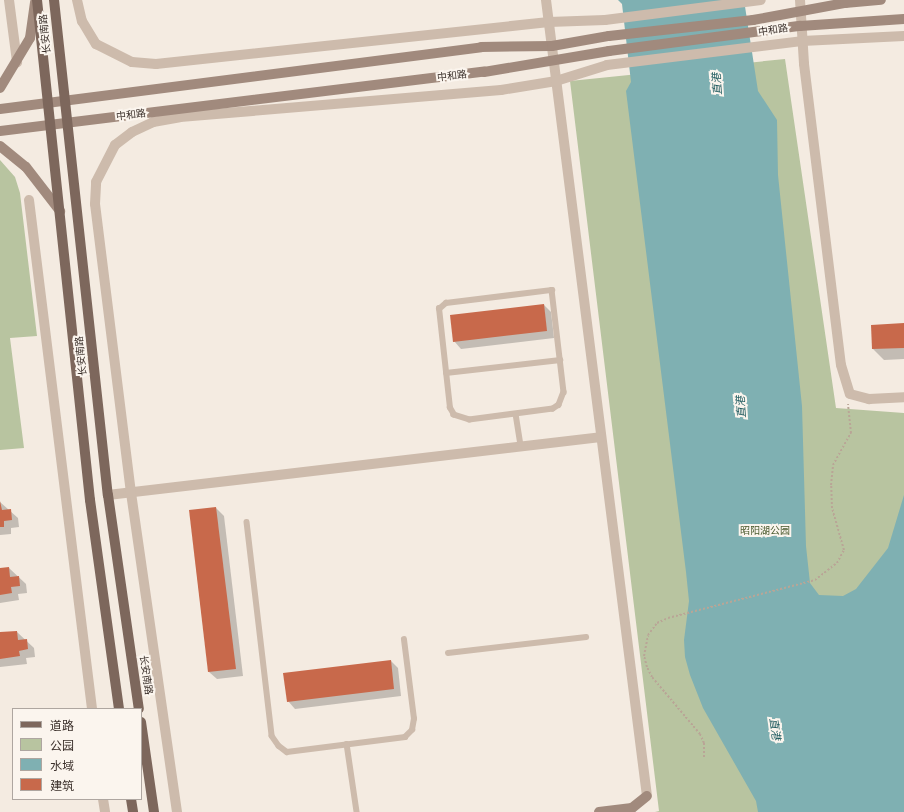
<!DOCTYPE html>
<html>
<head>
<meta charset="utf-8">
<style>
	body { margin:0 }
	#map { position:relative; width:904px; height:812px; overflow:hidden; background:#f4ebe1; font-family:Arial,"Noto Sans SC",sans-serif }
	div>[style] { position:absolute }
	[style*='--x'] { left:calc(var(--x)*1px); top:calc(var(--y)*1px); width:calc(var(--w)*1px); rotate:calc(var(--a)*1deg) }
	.green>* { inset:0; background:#b8c4a0 }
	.water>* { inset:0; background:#7fb0b2 }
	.shadow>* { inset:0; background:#0003 }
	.building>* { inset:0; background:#c8694b }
	.path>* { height:2px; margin-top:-1px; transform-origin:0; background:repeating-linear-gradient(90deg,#b9a596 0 2px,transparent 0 4px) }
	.lane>* { height:5.5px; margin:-2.75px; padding:0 2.75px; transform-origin:2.75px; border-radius:2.75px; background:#cdbbac }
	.street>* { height:10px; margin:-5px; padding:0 5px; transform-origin:5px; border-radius:5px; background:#cdbbac }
	.secondary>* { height:10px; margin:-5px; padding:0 5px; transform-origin:5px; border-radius:5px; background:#a18a7d }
	.primary>* { height:10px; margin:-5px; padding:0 5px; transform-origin:5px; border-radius:5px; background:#7d675c }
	span { translate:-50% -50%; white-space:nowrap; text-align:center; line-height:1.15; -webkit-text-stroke:4px #fbf5ee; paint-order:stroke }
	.street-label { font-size:10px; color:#3b302b }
	.park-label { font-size:10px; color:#4a5a2e }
	.water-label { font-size:11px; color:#1f5a5e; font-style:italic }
	.legend { position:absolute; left:12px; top:708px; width:130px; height:92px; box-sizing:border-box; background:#fbf5ee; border:1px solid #aea6a0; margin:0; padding:5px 7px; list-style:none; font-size:12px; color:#3b302b }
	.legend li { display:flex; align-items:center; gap:8px; height:20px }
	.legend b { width:20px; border:1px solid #aea6a0 }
</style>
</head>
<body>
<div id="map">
	<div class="green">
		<i style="clip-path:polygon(785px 59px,836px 408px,904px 413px,904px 812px,655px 812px,659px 811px,570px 81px)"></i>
		<i style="clip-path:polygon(0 160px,15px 177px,20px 193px,37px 336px,10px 338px,24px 448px,0 450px)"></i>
	</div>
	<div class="water">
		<i style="clip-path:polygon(618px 0,744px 0,758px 91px,777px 120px,778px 175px,802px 406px,806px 546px,810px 583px,819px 595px,843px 596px,856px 589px,888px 548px,904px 495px,904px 812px,758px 812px,756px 801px,703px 708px,690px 675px,685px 657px,684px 640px,689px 601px,686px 572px,626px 91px,631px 82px,622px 4px)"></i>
	</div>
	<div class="shadow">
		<i style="clip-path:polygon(544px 305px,551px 312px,554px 338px,461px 349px,454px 341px)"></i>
		<i style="clip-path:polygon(904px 324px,904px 359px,884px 360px,873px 349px,872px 326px)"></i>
		<i style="clip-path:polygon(0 502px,18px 518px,19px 527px,11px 528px,11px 534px,0 535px)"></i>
		<i style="clip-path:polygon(216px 508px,224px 516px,243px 676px,217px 679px,209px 672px)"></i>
		<i style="clip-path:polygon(9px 568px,26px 584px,27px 593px,18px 594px,19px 600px,0 603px,0 569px)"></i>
		<i style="clip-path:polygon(17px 632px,34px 648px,35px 657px,26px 658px,27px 664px,0 667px,0 634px)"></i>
		<i style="clip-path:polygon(391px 661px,398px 668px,401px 696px,295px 709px,288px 701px)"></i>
	</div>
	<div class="building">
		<i style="clip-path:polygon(544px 304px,547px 331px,453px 342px,450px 315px)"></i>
		<i style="clip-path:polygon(904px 323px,904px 348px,872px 349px,871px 325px)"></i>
		<i style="clip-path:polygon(0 501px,2px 510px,11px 509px,12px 520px,4px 521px,4px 527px,0 527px)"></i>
		<i style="clip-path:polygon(216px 507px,236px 669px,208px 672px,189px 510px)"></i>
		<i style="clip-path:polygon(9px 567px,10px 577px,19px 576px,20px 586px,11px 587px,12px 593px,0 595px,0 568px)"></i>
		<i style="clip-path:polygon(17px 631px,18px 640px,27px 639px,28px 649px,19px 651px,20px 656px,0 659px,0 632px)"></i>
		<i style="clip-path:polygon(391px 660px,394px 689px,287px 702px,283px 673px)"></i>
	</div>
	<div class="path">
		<i style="--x:704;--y:757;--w:14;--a:-90"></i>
		<i style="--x:704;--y:743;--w:10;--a:-114"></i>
		<i style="--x:700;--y:734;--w:75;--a:-130.1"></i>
		<i style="--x:652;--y:677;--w:11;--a:-117"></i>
		<i style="--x:647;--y:667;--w:11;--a:-105"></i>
		<i style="--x:644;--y:656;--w:21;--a:-79"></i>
		<i style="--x:648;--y:635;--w:15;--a:-53"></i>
		<i style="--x:657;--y:623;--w:12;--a:-24"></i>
		<i style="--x:668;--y:618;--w:152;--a:-14.5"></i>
		<i style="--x:815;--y:580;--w:28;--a:-38"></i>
		<i style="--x:837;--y:563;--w:15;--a:-62"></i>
		<i style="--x:844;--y:550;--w:44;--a:-105.9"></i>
		<i style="--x:832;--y:508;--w:23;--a:-92"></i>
		<i style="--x:831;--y:485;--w:20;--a:-84"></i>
		<i style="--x:833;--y:465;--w:37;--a:-61"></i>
		<i style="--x:851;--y:433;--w:29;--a:-96"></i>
	</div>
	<div class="lane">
		<i style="--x:552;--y:290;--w:103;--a:83.3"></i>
		<i style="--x:564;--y:392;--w:14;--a:111"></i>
		<i style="--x:559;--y:405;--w:7;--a:146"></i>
		<i style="--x:553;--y:409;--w:84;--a:172.5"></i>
		<i style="--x:470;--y:420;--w:17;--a:-163"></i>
		<i style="--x:454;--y:415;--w:8;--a:-120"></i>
		<i style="--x:450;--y:408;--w:100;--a:-96.3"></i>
		<i style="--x:439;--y:309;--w:9;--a:-41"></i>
		<i style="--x:446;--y:303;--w:107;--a:-7"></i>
		<i style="--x:446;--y:373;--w:115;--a:-6.5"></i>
		<i style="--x:516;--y:414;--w:32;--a:81"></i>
		<i style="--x:247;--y:522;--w:215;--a:83.3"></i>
		<i style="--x:272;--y:736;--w:12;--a:55"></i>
		<i style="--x:279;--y:746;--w:10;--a:37"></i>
		<i style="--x:287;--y:752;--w:119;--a:-7.2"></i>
		<i style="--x:405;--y:737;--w:10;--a:-45"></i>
		<i style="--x:412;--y:730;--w:11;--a:-80"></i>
		<i style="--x:414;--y:719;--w:80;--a:-97.2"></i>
		<i style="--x:448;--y:653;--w:139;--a:-6.6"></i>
		<i style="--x:347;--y:744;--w:69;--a:81.6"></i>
	</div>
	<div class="street">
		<i style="--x:9;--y:0;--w:63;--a:82.6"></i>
		<i style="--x:77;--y:0;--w:22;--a:77"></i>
		<i style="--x:82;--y:21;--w:27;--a:59"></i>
		<i style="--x:96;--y:44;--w:40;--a:26.6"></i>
		<i style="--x:132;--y:62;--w:24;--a:5"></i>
		<i style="--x:156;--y:64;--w:395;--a:-6.1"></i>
		<i style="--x:549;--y:22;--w:56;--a:-2"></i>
		<i style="--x:605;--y:20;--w:157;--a:-7.3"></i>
		<i style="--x:546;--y:0;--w:802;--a:82.77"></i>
		<i style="--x:800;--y:0;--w:64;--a:86.4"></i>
		<i style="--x:804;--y:64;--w:303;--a:83"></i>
		<i style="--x:841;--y:365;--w:30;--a:73"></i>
		<i style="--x:850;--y:394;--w:20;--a:15"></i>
		<i style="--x:869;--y:399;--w:35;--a:-3"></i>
		<i style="--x:29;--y:200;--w:513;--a:82.94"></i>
		<i style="--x:108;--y:495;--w:496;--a:-6.7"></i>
		<i style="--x:103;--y:799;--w:13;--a:81"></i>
		<i style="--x:177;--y:812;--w:322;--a:-98.2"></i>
		<i style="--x:131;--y:493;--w:291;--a:-97.1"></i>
		<i style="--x:95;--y:204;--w:22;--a:-87"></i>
		<i style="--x:96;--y:182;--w:42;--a:-62.8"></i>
		<i style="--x:115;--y:145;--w:21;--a:-37"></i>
		<i style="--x:132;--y:132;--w:23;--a:-25"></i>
		<i style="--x:153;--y:122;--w:27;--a:-10"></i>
		<i style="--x:180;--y:117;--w:322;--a:-4.8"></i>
		<i style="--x:501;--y:90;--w:56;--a:-9.3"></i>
		<i style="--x:556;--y:81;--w:53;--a:-17.4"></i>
		<i style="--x:607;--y:65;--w:196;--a:-7"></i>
		<i style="--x:802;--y:41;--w:102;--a:-2.8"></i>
	</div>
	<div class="secondary">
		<i style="--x:0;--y:88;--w:58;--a:-59"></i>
		<i style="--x:30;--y:38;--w:36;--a:-82"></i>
		<i style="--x:0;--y:109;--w:485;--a:-7.3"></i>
		<i style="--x:481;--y:47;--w:71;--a:-0.8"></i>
		<i style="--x:552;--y:46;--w:58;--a:-10"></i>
		<i style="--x:609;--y:36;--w:145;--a:-6.3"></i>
		<i style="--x:753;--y:20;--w:94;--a:-10.5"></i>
		<i style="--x:845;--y:3;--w:36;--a:-5"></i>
		<i style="--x:0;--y:131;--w:488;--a:-7"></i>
		<i style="--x:484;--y:72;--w:127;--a:-9.5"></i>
		<i style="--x:609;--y:51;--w:193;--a:-7.5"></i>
		<i style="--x:800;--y:26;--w:104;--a:-3.9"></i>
		<i style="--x:0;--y:146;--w:33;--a:39"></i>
		<i style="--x:26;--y:167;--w:56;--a:52.3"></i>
		<i style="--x:599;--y:812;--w:33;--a:-7"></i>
		<i style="--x:632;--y:808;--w:19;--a:-39"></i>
	</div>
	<div class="primary">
		<i style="--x:37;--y:0;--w:503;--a:83.95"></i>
		<i style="--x:90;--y:500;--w:211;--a:82.1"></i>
		<i style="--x:54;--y:0;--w:498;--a:83.8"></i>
		<i style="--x:108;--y:495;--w:216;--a:81.8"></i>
		<i style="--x:141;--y:722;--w:91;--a:81.8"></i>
		<i style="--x:131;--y:799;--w:13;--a:81"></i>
	</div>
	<div class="street-label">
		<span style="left:773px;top:30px;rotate:-9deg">中和路</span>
		<span style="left:45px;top:34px;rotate:-96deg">长安南路</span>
		<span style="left:452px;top:76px;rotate:-7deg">中和路</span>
		<span style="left:131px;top:115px;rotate:-7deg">中和路</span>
		<span style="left:81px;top:356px;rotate:-96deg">长安南路</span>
		<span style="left:146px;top:675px;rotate:82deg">长安南路</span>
	</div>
	<div class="park-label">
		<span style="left:765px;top:531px">昭阳湖公园</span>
	</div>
	<div class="water-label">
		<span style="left:717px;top:84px;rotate:-94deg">直港</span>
		<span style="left:741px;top:407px;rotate:-94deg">直港</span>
		<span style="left:775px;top:729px;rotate:82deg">直港</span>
	</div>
	<ul class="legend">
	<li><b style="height:5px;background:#7d675c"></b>道路</li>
	<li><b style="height:11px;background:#b8c4a0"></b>公园</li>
	<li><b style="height:11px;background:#7fb0b2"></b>水域</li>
	<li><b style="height:11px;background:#c8694b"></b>建筑</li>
	</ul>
</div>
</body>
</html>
